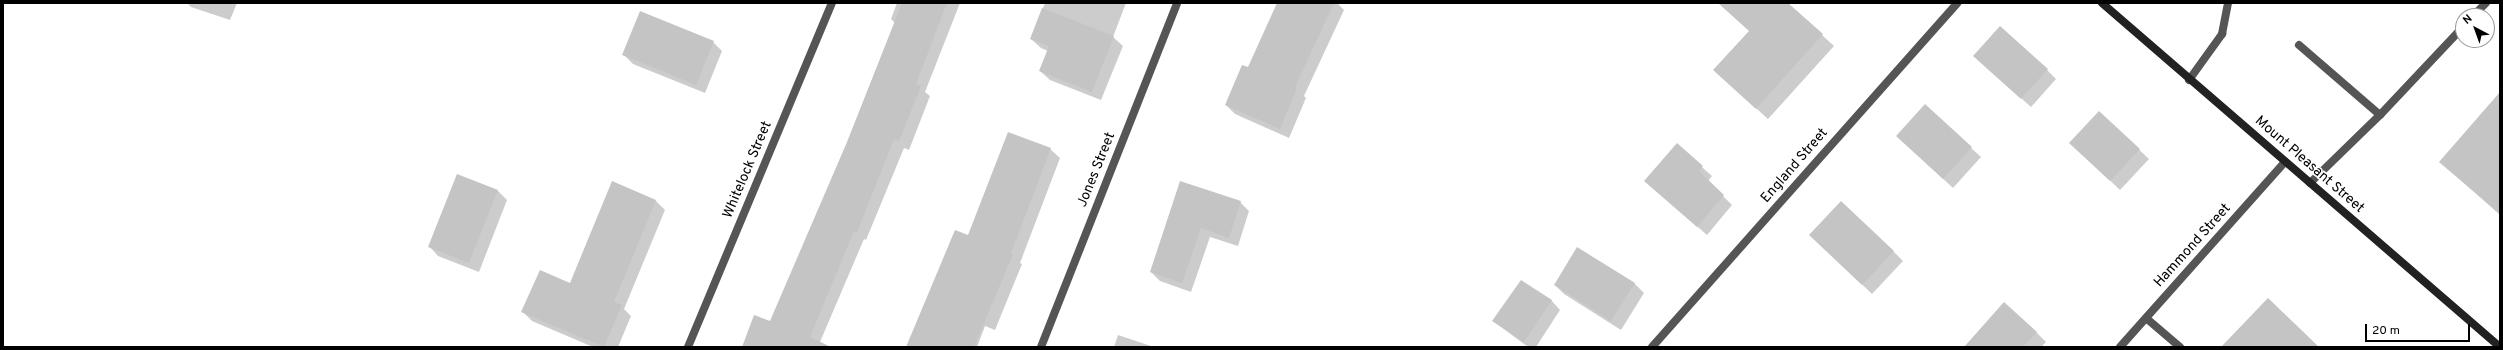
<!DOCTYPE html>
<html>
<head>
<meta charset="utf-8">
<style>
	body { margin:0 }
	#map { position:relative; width:2503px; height:350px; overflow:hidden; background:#fff; font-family:Overpass,sans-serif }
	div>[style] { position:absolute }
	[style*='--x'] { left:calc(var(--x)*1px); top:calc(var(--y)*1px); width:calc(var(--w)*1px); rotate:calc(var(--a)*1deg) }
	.shadow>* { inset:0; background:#0003 }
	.building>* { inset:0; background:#c4c4c4 }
	.lane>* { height:8px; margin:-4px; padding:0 4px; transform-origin:4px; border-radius:4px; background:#555 }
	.street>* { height:8px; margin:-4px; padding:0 4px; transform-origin:4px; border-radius:4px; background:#555 }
	.secondary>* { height:8px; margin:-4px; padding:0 4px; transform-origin:4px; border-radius:4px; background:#222 }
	span { translate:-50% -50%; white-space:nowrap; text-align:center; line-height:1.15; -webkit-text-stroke:3px #fff; paint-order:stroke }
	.street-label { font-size:14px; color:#000 }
	.frame { position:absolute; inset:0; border:4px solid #000; pointer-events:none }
	.north { position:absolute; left:2455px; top:8px; width:40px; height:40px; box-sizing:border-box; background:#fff; border:1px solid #999; border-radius:50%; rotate:319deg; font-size:11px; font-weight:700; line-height:16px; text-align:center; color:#000 }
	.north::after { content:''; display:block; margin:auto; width:14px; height:18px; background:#000; clip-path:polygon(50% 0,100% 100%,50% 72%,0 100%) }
	.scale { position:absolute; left:2365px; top:324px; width:105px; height:18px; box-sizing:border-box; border:2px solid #000; border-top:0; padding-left:5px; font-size:12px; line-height:14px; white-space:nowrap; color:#000; -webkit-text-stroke:3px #fff; paint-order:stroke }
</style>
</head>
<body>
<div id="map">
	<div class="shadow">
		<i style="clip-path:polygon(187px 3px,237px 3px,230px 20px,191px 7px)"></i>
		<i style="clip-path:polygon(897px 3px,960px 3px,925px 92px,930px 96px,909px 150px,904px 148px,866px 240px,864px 239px,820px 342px,828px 347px,743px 347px,771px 322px,848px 142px,895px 23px,891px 19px)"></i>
		<i style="clip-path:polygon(1045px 3px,1126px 3px,1113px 37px,1123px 46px,1101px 100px,1050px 80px,1040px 71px,1048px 51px,1041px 48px,1031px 39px)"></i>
		<i style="clip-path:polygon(1278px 3px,1337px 3px,1344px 10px,1304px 96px,1306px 98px,1289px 138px,1235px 114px,1226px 105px,1249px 69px)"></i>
		<i style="clip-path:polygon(1740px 3px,1787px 3px,1834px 46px,1768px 119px,1726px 81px,1750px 31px)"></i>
		<i style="clip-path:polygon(713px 42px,722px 51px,705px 93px,633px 64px,624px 55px)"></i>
		<i style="clip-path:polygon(1984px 65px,2047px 70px,2056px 79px,2031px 107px)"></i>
		<i style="clip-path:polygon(2500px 94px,2500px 215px,2441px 162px)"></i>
		<i style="clip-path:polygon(1925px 106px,1981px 157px,1953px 188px,1907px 145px)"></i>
		<i style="clip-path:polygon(2099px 112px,2149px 159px,2120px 190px,2080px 152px)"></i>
		<i style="clip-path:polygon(1677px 145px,1712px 176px,1708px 181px,1732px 205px,1707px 235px,1645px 181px)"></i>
		<i style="clip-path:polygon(1050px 149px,1060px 158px,1020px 263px,1022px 264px,995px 330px,985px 326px,977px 347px,907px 347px,968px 236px)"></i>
		<i style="clip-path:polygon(457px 175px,498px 191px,507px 200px,479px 272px,438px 256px,429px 246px)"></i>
		<i style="clip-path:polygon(1181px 182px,1240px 202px,1249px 211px,1238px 246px,1210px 237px,1191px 292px,1160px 281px,1151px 272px)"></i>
		<i style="clip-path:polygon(613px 183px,656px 201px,665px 210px,624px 309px,631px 316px,618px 347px,593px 347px,532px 321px,523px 312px,570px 284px)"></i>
		<i style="clip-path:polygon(1820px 244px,1893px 251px,1903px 261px,1872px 294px)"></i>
		<i style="clip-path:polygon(1577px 248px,1635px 284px,1644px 293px,1621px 330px,1564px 294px,1555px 285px)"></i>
		<i style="clip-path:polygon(1551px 300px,1560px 310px,1536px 347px,1528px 347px,1493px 321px)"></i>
		<i style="clip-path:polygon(2036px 332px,2046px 342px,2041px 347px,1974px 347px)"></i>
		<i style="clip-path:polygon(1118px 335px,1154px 347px,1114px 347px)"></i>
	</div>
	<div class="building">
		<i style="clip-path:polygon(902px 3px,947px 3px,916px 84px,921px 86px,899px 141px,894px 139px,857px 232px,854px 231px,810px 337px,831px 347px,742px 347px,754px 315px,770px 321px,847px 142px)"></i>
		<i style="clip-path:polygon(1277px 3px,1334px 3px,1295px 87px,1297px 88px,1280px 129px,1225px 105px,1242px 65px,1248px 67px)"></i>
		<i style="clip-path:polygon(1718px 3px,1788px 3px,1823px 34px,1756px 109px,1713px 70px,1749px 31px)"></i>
		<i style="clip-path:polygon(1042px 8px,1114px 36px,1092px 92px,1039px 71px,1049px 46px,1030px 39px)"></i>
		<i style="clip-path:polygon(640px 11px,714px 41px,696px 85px,622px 55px)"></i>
		<i style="clip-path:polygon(2000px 26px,2048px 69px,2021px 99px,1973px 56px)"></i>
		<i style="clip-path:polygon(2500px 92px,2500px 214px,2439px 162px)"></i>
		<i style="clip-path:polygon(1925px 104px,1972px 147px,1943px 179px,1896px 136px)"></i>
		<i style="clip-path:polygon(2099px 111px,2140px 149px,2110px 181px,2069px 143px)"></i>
		<i style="clip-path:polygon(1008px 132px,1051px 148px,1011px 253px,1013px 254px,974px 347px,906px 347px,955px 230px,968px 235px)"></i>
		<i style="clip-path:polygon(1677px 143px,1703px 166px,1699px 171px,1724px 195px,1697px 227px,1644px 181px)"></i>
		<i style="clip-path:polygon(457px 174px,498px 190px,469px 263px,428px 247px)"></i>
		<i style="clip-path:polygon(612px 181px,656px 200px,614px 302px,622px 305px,604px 347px,521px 312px,540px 270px,570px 283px)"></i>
		<i style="clip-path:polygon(1180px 181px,1241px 201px,1229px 238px,1201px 228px,1182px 283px,1150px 272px)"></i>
		<i style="clip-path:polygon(1841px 201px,1894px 251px,1862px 285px,1809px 235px)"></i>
		<i style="clip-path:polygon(1577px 247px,1635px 283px,1611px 321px,1554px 285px)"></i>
		<i style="clip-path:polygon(1521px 280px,1552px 300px,1524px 342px,1492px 321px)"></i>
		<i style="clip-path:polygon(2268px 298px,2319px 347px,2221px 347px)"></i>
		<i style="clip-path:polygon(2004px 302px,2037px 332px,2023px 347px,1964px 347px)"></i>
	</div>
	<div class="lane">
		<i style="--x:2473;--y:16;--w:18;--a:-45"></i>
		<i style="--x:2299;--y:45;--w:107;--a:40.8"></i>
		<i style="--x:2189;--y:80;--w:57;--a:-54.3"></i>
		<i style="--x:2222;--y:34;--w:32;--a:-79"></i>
		<i style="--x:2310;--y:183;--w:98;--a:-44.2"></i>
		<i style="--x:2380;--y:115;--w:121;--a:-46.7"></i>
		<i style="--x:2146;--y:318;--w:45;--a:40.5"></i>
	</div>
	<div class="street">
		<i style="--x:688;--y:347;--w:373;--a:-67.3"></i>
		<i style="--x:1041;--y:347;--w:370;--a:-68.4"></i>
		<i style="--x:1652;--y:347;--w:460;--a:-48.4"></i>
		<i style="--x:2120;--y:347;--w:248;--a:-48.3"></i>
	</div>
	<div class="secondary">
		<i style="--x:2102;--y:3;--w:526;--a:40.84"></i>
	</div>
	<div class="street-label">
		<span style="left:2309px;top:165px;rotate:41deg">Mount Pleasant Street</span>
		<span style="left:1795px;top:166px;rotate:-49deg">England Street</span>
		<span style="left:748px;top:170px;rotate:-67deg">Whitelock Street</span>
		<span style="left:1097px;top:170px;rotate:-68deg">Jones Street</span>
		<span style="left:2193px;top:246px;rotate:-48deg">Hammond Street</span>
	</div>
	<div class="frame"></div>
	<div class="north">N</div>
	<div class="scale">20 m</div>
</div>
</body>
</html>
